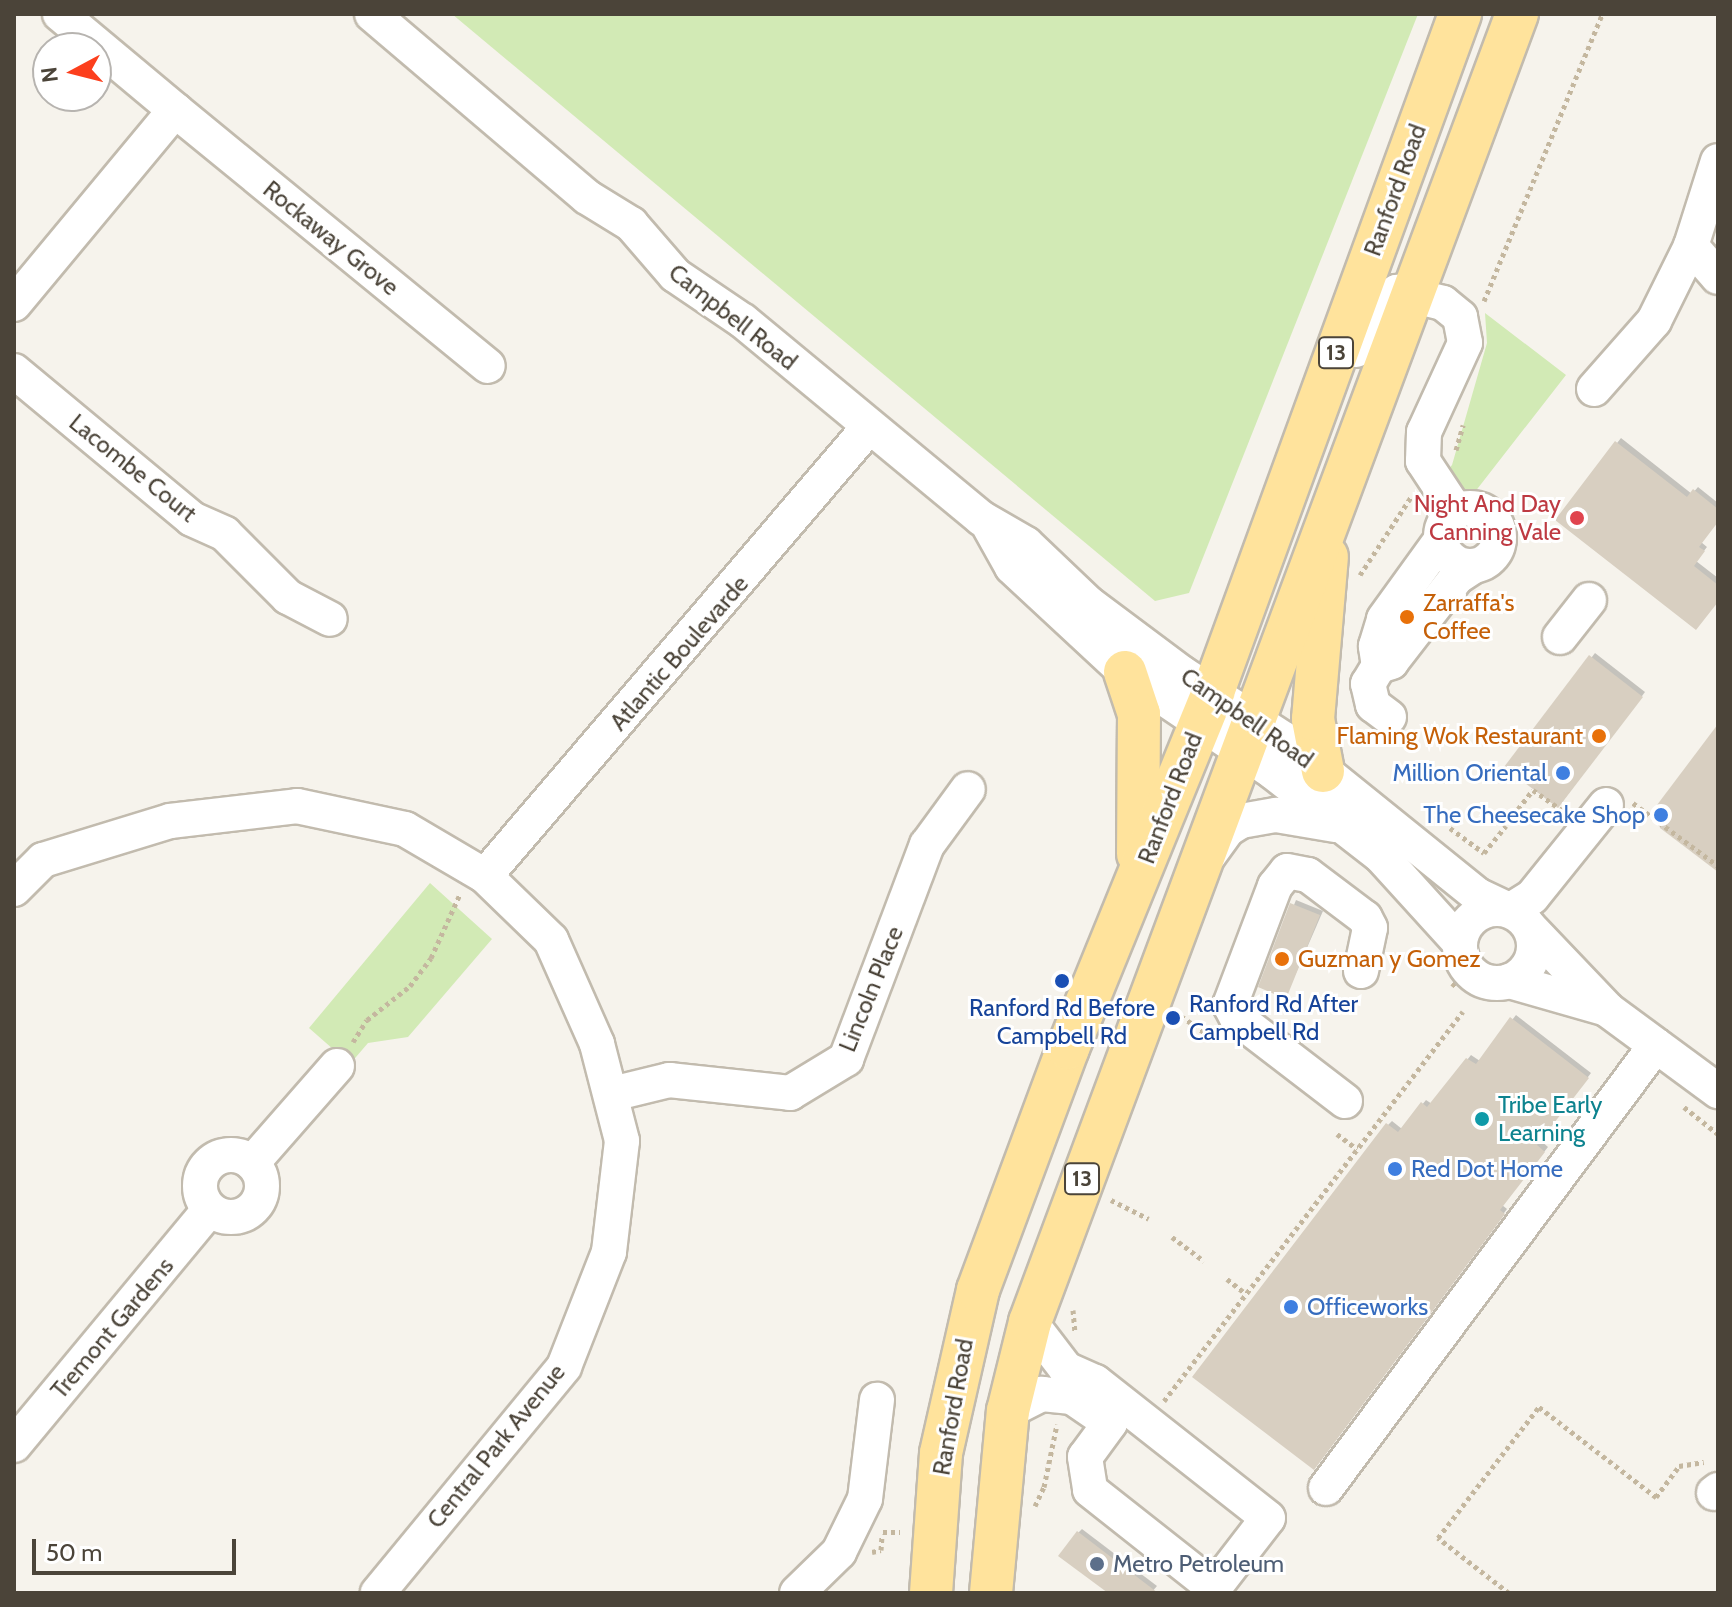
<!DOCTYPE html>
<html>
<head>
<meta charset="utf-8">
<style>
	body { margin:0 }
	#map { position:relative; width:1732px; height:1607px; overflow:hidden; background:#f6f3ec; font-family:Cabin,sans-serif }
	div>[style] { position:absolute }
	[style*='--x'] { left:calc(var(--x)*1px); top:calc(var(--y)*1px); width:calc(var(--w)*1px); rotate:calc(var(--a)*1deg) }
	.green>* { inset:0; background:#d2eab5 }
	.shadow>* { inset:0; background:#0003 }
	.building>* { inset:0; background:#d8cfc1 }
	.path>* { height:5px; margin-top:-2.5px; transform-origin:0; background:repeating-linear-gradient(90deg,#c4b79f 0 4px,transparent 0 8px) }
	.roads { filter:drop-shadow(2px 0 #c2bbae) drop-shadow(-2px 0 #c2bbae) drop-shadow(0 2px #c2bbae) drop-shadow(0 -2px #c2bbae) }
	.minor>* { height:34px; margin:-17px; padding:0 17px; transform-origin:17px; border-radius:17px; background:#fff }
	.minor>.ring { margin:-17px; padding:0; box-sizing:content-box; background:none; border:34px solid #fff; border-radius:50% }
	.major>* { height:42px; margin:-21px; padding:0 21px; transform-origin:21px; border-radius:21px; background:#ffe39c }
	.dots>* { width:22px; height:22px; translate:-50% -50%; box-sizing:border-box; border:4px solid #fff; border-radius:50% }
	span { translate:-50% -50%; white-space:nowrap; text-align:center; line-height:1.15; -webkit-text-stroke:6px #fff; paint-order:stroke }
	.shield-label span { padding:2px 6px; background:#fff; border:2px solid; border-radius:6px; -webkit-text-stroke-width:0 }
	.shield-label { font-size:22px; color:#4b4439; font-weight:700 }
	.street-label { font-size:24px; color:#4b4439 }
	.health-label { font-size:24px; color:#be3a42 }
	.right { translate:-100% -50%; text-align:right }
	.food-label { font-size:24px; color:#c56008 }
	.left { translate:0 -50%; text-align:left }
	.shop-label { font-size:24px; color:#366cbe }
	.transit-label { font-size:24px; color:#164399 }
	.culture-label { font-size:24px; color:#0d838f }
	.service-label { font-size:24px; color:#4e5e75 }
	.frame { position:absolute; inset:0; border:16px solid #4b4439; pointer-events:none }
	.north { position:absolute; left:32px; top:32px; width:80px; height:80px; box-sizing:border-box; background:#fff; border:2px solid #b7b4b0; border-radius:50%; rotate:263deg; font-size:22px; font-weight:700; line-height:32px; text-align:center; color:#4b4439 }
	.north::after { content:''; display:block; margin:auto; width:28px; height:36px; background:#fc3f1d; clip-path:polygon(50% 0,100% 100%,50% 72%,0 100%) }
	.scale { position:absolute; left:32px; top:1539px; width:204px; height:36px; box-sizing:border-box; border:4px solid #4b4439; border-top:0; padding-left:10px; font-size:24px; line-height:28px; white-space:nowrap; color:#4b4439; -webkit-text-stroke:6px #fff; paint-order:stroke }
</style>
</head>
<body>
<div id="map">
	<div class="green">
		<i style="clip-path:polygon(452px 14px,1418px 14px,1189px 593px,1155px 601px)"></i>
		<i style="clip-path:polygon(1485px 313px,1566px 375px,1471px 497px,1441px 478px,1452px 465px,1487px 343px)"></i>
		<i style="clip-path:polygon(430px 883px,492px 939px,408px 1037px,368px 1043px,350px 1064px,309px 1028px)"></i>
	</div>
	<div class="shadow">
		<i style="clip-path:polygon(1621px 438px,1692px 494px,1698px 487px,1718px 503px,1718px 521px,1701px 542px,1707px 547px,1696px 561px,1718px 578px,1718px 600px,1557px 519px)"></i>
		<i style="clip-path:polygon(1595px 653px,1645px 692px,1562px 802px,1507px 767px)"></i>
		<i style="clip-path:polygon(1296px 900px,1323px 911px,1286px 996px,1261px 986px)"></i>
		<i style="clip-path:polygon(1516px 1015px,1591px 1073px,1540px 1140px,1548px 1147px,1502px 1205px,1507px 1209px,1318px 1464px,1388px 1125px,1392px 1121px,1402px 1129px,1426px 1100px,1432px 1104px,1471px 1055px,1480px 1061px)"></i>
		<i style="clip-path:polygon(1082px 1529px,1157px 1586px,1151px 1593px,1111px 1593px,1078px 1533px)"></i>
	</div>
	<div class="building">
		<i style="clip-path:polygon(1615px 441px,1687px 497px,1693px 489px,1718px 509px,1718px 522px,1699px 547px,1705px 551px,1694px 566px,1718px 585px,1718px 602px,1696px 630px,1555px 520px)"></i>
		<i style="clip-path:polygon(1589px 655px,1643px 697px,1558px 808px,1504px 767px)"></i>
		<i style="clip-path:polygon(1718px 724px,1718px 872px,1660px 828px,1657px 805px)"></i>
		<i style="clip-path:polygon(1290px 903px,1320px 915px,1286px 999px,1258px 987px)"></i>
		<i style="clip-path:polygon(1510px 1017px,1589px 1078px,1537px 1145px,1545px 1152px,1500px 1210px,1505px 1214px,1314px 1470px,1192px 1377px,1386px 1123px,1398px 1132px,1421px 1102px,1427px 1107px,1466px 1058px,1476px 1064px)"></i>
		<i style="clip-path:polygon(1077px 1531px,1158px 1593px,1108px 1593px,1058px 1556px)"></i>
	</div>
	<div class="path">
		<i style="--x:1484;--y:301;--w:310;--a:-67.6"></i>
		<i style="--x:1456;--y:450;--w:26;--a:-74"></i>
		<i style="--x:1360;--y:575;--w:93;--a:-56.8"></i>
		<i style="--x:1633;--y:803;--w:106;--a:36.5"></i>
		<i style="--x:1518;--y:809;--w:24;--a:-52"></i>
		<i style="--x:1533;--y:790;--w:38;--a:35"></i>
		<i style="--x:1450;--y:828;--w:42;--a:36.3"></i>
		<i style="--x:1484;--y:853;--w:35;--a:-51"></i>
		<i style="--x:1452;--y:983;--w:6;--a:39"></i>
		<i style="--x:1181;--y:1016;--w:39;--a:35"></i>
		<i style="--x:353;--y:1042;--w:26;--a:-58"></i>
		<i style="--x:367;--y:1020;--w:55;--a:-38.3"></i>
		<i style="--x:410;--y:986;--w:35;--a:-53"></i>
		<i style="--x:431;--y:958;--w:70;--a:-65.6"></i>
		<i style="--x:1684;--y:1107;--w:43;--a:38.5"></i>
		<i style="--x:1337;--y:1134;--w:25;--a:37"></i>
		<i style="--x:1111;--y:1200;--w:42;--a:26.6"></i>
		<i style="--x:1172;--y:1237;--w:40;--a:37"></i>
		<i style="--x:1227;--y:1279;--w:24;--a:38"></i>
		<i style="--x:1073;--y:1310;--w:21;--a:85"></i>
		<i style="--x:1164;--y:1401;--w:491;--a:-52.5"></i>
		<i style="--x:1035;--y:1506;--w:21;--a:-65"></i>
		<i style="--x:1044;--y:1487;--w:64;--a:-78.3"></i>
		<i style="--x:883;--y:1532;--w:17;--a:0"></i>
		<i style="--x:872;--y:1552;--w:9;--a:-13"></i>
		<i style="--x:881;--y:1550;--w:16;--a:-86"></i>
		<i style="--x:1509;--y:1593;--w:90;--a:-142.2"></i>
		<i style="--x:1438;--y:1538;--w:165;--a:-52.4"></i>
		<i style="--x:1539;--y:1407;--w:148;--a:37.6"></i>
		<i style="--x:1656;--y:1497;--w:39;--a:-53"></i>
		<i style="--x:1679;--y:1466;--w:25;--a:-9"></i>
	</div>
	<div class="roads">
		<div class="minor">
			<i style="--x:372;--y:14;--w:282;--a:40.4"></i>
			<i style="--x:587;--y:197;--w:52;--a:31.5"></i>
			<i style="--x:631;--y:224;--w:67;--a:49.2"></i>
			<i style="--x:675;--y:275;--w:82;--a:34.1"></i>
			<i style="--x:743;--y:321;--w:309;--a:39.6"></i>
			<i style="--x:981;--y:518;--w:52;--a:30"></i>
			<i style="--x:1026;--y:544;--w:86;--a:43.6"></i>
			<i style="--x:1088;--y:603;--w:119;--a:36.8"></i>
			<i style="--x:1183;--y:674;--w:120;--a:32.8"></i>
			<i style="--x:1284;--y:739;--w:248;--a:38.9"></i>
			<i style="--x:1477;--y:895;--w:35;--a:25"></i>
			<i style="--x:175;--y:110;--w:404;--a:39.3"></i>
			<i style="--x:1691;--y:246;--w:41;--a:48.9"></i>
			<i style="--x:14;--y:304;--w:252;--a:-50.3"></i>
			<i style="--x:175;--y:110;--w:150;--a:-140.1"></i>
			<i style="--x:1356;--y:350;--w:41;--a:-68.5"></i>
			<i style="--x:1371;--y:312;--w:33;--a:-38"></i>
			<i style="--x:1397;--y:292;--w:47;--a:13.4"></i>
			<i style="--x:1443;--y:303;--w:22;--a:39"></i>
			<i style="--x:1460;--y:317;--w:26;--a:79"></i>
			<i style="--x:1465;--y:343;--w:98;--a:114.7"></i>
			<i style="--x:1424;--y:432;--w:29;--a:92"></i>
			<i style="--x:1423;--y:461;--w:60;--a:56.6"></i>
			<i style="--x:14;--y:371;--w:231;--a:39.7"></i>
			<i style="--x:192;--y:519;--w:36;--a:24"></i>
			<i style="--x:225;--y:534;--w:89;--a:45"></i>
			<i style="--x:288;--y:597;--w:47;--a:27.6"></i>
			<i style="--x:1594;--y:389;--w:91;--a:-48.6"></i>
			<i style="--x:1654;--y:321;--w:84;--a:-63.7"></i>
			<i style="--x:1691;--y:246;--w:89;--a:-72.4"></i>
			<i class="ring" style="left:1441px;top:508px;width:24px;height:24px"></i>
			<i style="--x:988;--y:524;--w:49;--a:60.8"></i>
			<i style="--x:1012;--y:567;--w:154;--a:42.9"></i>
			<i style="--x:1125;--y:672;--w:179;--a:34"></i>
			<i style="--x:1273;--y:772;--w:137;--a:37.9"></i>
			<i style="--x:1381;--y:856;--w:116;--a:47.8"></i>
			<i style="--x:1560;--y:637;--w:47;--a:-51.9"></i>
			<i style="--x:1379;--y:666;--w:13;--a:-18"></i>
			<i style="--x:1391;--y:662;--w:108;--a:-52.2"></i>
			<i style="--x:1457;--y:577;--w:20;--a:-33"></i>
			<i style="--x:1389;--y:717;--w:20;--a:-143"></i>
			<i style="--x:1373;--y:705;--w:22;--a:-103"></i>
			<i style="--x:1368;--y:684;--w:21;--a:-59"></i>
			<i style="--x:1379;--y:666;--w:20;--a:-99"></i>
			<i style="--x:1376;--y:646;--w:28;--a:-73"></i>
			<i style="--x:1384;--y:619;--w:97;--a:-54.2"></i>
			<i style="--x:1209;--y:855;--w:32;--a:-54"></i>
			<i style="--x:1228;--y:829;--w:15;--a:-32"></i>
			<i style="--x:1241;--y:821;--w:36;--a:-10"></i>
			<i style="--x:1276;--y:815;--w:60;--a:9.6"></i>
			<i style="--x:485;--y:876;--w:591;--a:-49.46"></i>
			<i style="--x:14;--y:889;--w:41;--a:-45"></i>
			<i style="--x:43;--y:860;--w:133;--a:-17.1"></i>
			<i style="--x:170;--y:821;--w:128;--a:-6.7"></i>
			<i style="--x:297;--y:806;--w:110;--a:12"></i>
			<i style="--x:405;--y:829;--w:93;--a:30.4"></i>
			<i style="--x:485;--y:876;--w:92;--a:44.1"></i>
			<i style="--x:551;--y:940;--w:114;--a:66.1"></i>
			<i style="--x:597;--y:1044;--w:100;--a:75.5"></i>
			<i style="--x:622;--y:1141;--w:112;--a:96.7"></i>
			<i style="--x:609;--y:1252;--w:123;--a:111.4"></i>
			<i style="--x:564;--y:1367;--w:293;--a:129.5"></i>
			<i class="ring" style="left:1460px;top:909px;width:40px;height:40px"></i>
			<i style="--x:1511;--y:910;--w:25;--a:-32"></i>
			<i style="--x:1532;--y:897;--w:118;--a:-51.2"></i>
			<i style="--x:1530;--y:928;--w:113;--a:46.4"></i>
			<i style="--x:1608;--y:1010;--w:137;--a:36.4"></i>
			<i style="--x:1509;--y:981;--w:99;--a:15.9"></i>
			<i style="--x:612;--y:1094;--w:59;--a:-13.8"></i>
			<i style="--x:669;--y:1080;--w:122;--a:6.1"></i>
			<i style="--x:790;--y:1093;--w:66;--a:-31.3"></i>
			<i style="--x:846;--y:1059;--w:229;--a:-69.3"></i>
			<i style="--x:927;--y:845;--w:69;--a:-53.8"></i>
			<i style="--x:1345;--y:1101;--w:136;--a:-142.5"></i>
			<i style="--x:1237;--y:1018;--w:15;--a:-118"></i>
			<i style="--x:1230;--y:1005;--w:127;--a:-69.3"></i>
			<i style="--x:1275;--y:886;--w:19;--a:-51"></i>
			<i style="--x:1287;--y:871;--w:21;--a:11"></i>
			<i style="--x:1308;--y:875;--w:71;--a:37"></i>
			<i style="--x:1365;--y:918;--w:11;--a:63"></i>
			<i style="--x:1370;--y:928;--w:44;--a:101.8"></i>
			<i class="ring" style="left:200px;top:1155px;width:28px;height:28px"></i>
			<i style="--x:252;--y:1163;--w:129;--a:-48.8"></i>
			<i style="--x:1008;--y:1411;--w:38;--a:-27"></i>
			<i style="--x:1042;--y:1394;--w:30;--a:6"></i>
			<i style="--x:1072;--y:1397;--w:46;--a:34.4"></i>
			<i style="--x:1110;--y:1423;--w:42;--a:126.3"></i>
			<i style="--x:1085;--y:1457;--w:33;--a:81"></i>
			<i style="--x:1090;--y:1490;--w:158;--a:38.3"></i>
			<i style="--x:1214;--y:1588;--w:88;--a:-52.4"></i>
			<i style="--x:1268;--y:1518;--w:220;--a:-141.8"></i>
			<i style="--x:1095;--y:1382;--w:32;--a:-156"></i>
			<i style="--x:1066;--y:1369;--w:59;--a:-127.5"></i>
			<i style="--x:14;--y:1445;--w:305;--a:-50.3"></i>
			<i style="--x:1326;--y:1488;--w:552;--a:-53.32"></i>
			<i style="--x:1714;--y:1493;--w:5;--a:-37"></i>
			<i style="--x:797;--y:1593;--w:59;--a:-44.3"></i>
			<i style="--x:839;--y:1552;--w:59;--a:-63.9"></i>
			<i style="--x:865;--y:1499;--w:100;--a:-83.1"></i>
		</div>
		<div class="major">
			<i style="--x:1125;--y:672;--w:44;--a:71.6"></i>
			<i style="--x:1139;--y:714;--w:140;--a:90.4"></i>
			<i style="--x:1323;--y:771;--w:53;--a:-100.9"></i>
			<i style="--x:1313;--y:719;--w:163;--a:-85.1"></i>
			<i style="--x:931;--y:1593;--w:140;--a:-85.9"></i>
			<i style="--x:941;--y:1453;--w:167;--a:-77.2"></i>
			<i style="--x:978;--y:1290;--w:258;--a:-69.6"></i>
			<i style="--x:1068;--y:1048;--w:384;--a:-67.8"></i>
			<i style="--x:1213;--y:692;--w:722;--a:-69.98"></i>
			<i style="--x:991;--y:1593;--w:183;--a:-84.7"></i>
			<i style="--x:1008;--y:1411;--w:92;--a:-76.1"></i>
			<i style="--x:1030;--y:1322;--w:1396;--a:-69.58"></i>
		</div>
	</div>
	<div class="dots">
		<i style="left:1577px;top:518px;background:#e0444e"></i>
		<i style="left:1407px;top:617px;background:#e8710a"></i>
		<i style="left:1599px;top:736px;background:#e8710a"></i>
		<i style="left:1563px;top:773px;background:#3f7fe0"></i>
		<i style="left:1661px;top:815px;background:#3f7fe0"></i>
		<i style="left:1282px;top:959px;background:#e8710a"></i>
		<i style="left:1062px;top:981px;background:#1a4fb4"></i>
		<i style="left:1173px;top:1018px;background:#1a4fb4"></i>
		<i style="left:1482px;top:1119px;background:#0f9aa8"></i>
		<i style="left:1395px;top:1169px;background:#3f7fe0"></i>
		<i style="left:1291px;top:1307px;background:#3f7fe0"></i>
		<i style="left:1097px;top:1564px;background:#5c6f8a"></i>
	</div>
	<div class="shield-label">
		<span style="left:1336px;top:353px">13</span>
		<span style="left:1082px;top:1179px">13</span>
	</div>
	<div class="street-label">
		<span style="left:1395px;top:190px;rotate:-70deg">Ranford Road</span>
		<span style="left:331px;top:238px;rotate:39deg">Rockaway Grove</span>
		<span style="left:733px;top:317px;rotate:38deg">Campbell Road</span>
		<span style="left:133px;top:468px;rotate:39deg">Lacombe Court</span>
		<span style="left:679px;top:653px;rotate:-49deg">Atlantic Boulevarde</span>
		<span style="left:1247px;top:718px;rotate:35deg">Campbell Road</span>
		<span style="left:1170px;top:798px;rotate:-69deg">Ranford Road</span>
		<span style="left:871px;top:989px;rotate:-68deg">Lincoln Place</span>
		<span style="left:112px;top:1328px;rotate:-50deg">Tremont Gardens</span>
		<span style="left:953px;top:1407px;rotate:-80deg">Ranford Road</span>
		<span style="left:496px;top:1446px;rotate:-51deg">Central Park Avenue</span>
	</div>
	<div class="health-label">
		<span class="right" style="left:1561px;top:518px">Night And Day<br>Canning Vale</span>
	</div>
	<div class="food-label">
		<span class="left" style="left:1423px;top:617px">Zarraffa's<br>Coffee</span>
		<span class="right" style="left:1583px;top:736px">Flaming Wok Restaurant</span>
		<span class="left" style="left:1298px;top:959px">Guzman y Gomez</span>
	</div>
	<div class="shop-label">
		<span class="right" style="left:1547px;top:773px">Million Oriental</span>
		<span class="right" style="left:1645px;top:815px">The Cheesecake Shop</span>
		<span class="left" style="left:1411px;top:1169px">Red Dot Home</span>
		<span class="left" style="left:1307px;top:1307px">Officeworks</span>
	</div>
	<div class="transit-label">
		<span class="left" style="left:1189px;top:1018px">Ranford Rd After<br>Campbell Rd</span>
		<span style="left:1062px;top:1022px">Ranford Rd Before<br>Campbell Rd</span>
	</div>
	<div class="culture-label">
		<span class="left" style="left:1498px;top:1119px">Tribe Early<br>Learning</span>
	</div>
	<div class="service-label">
		<span class="left" style="left:1113px;top:1564px">Metro Petroleum</span>
	</div>
	<div class="frame"></div>
	<div class="north">N</div>
	<div class="scale">50 m</div>
</div>
</body>
</html>
